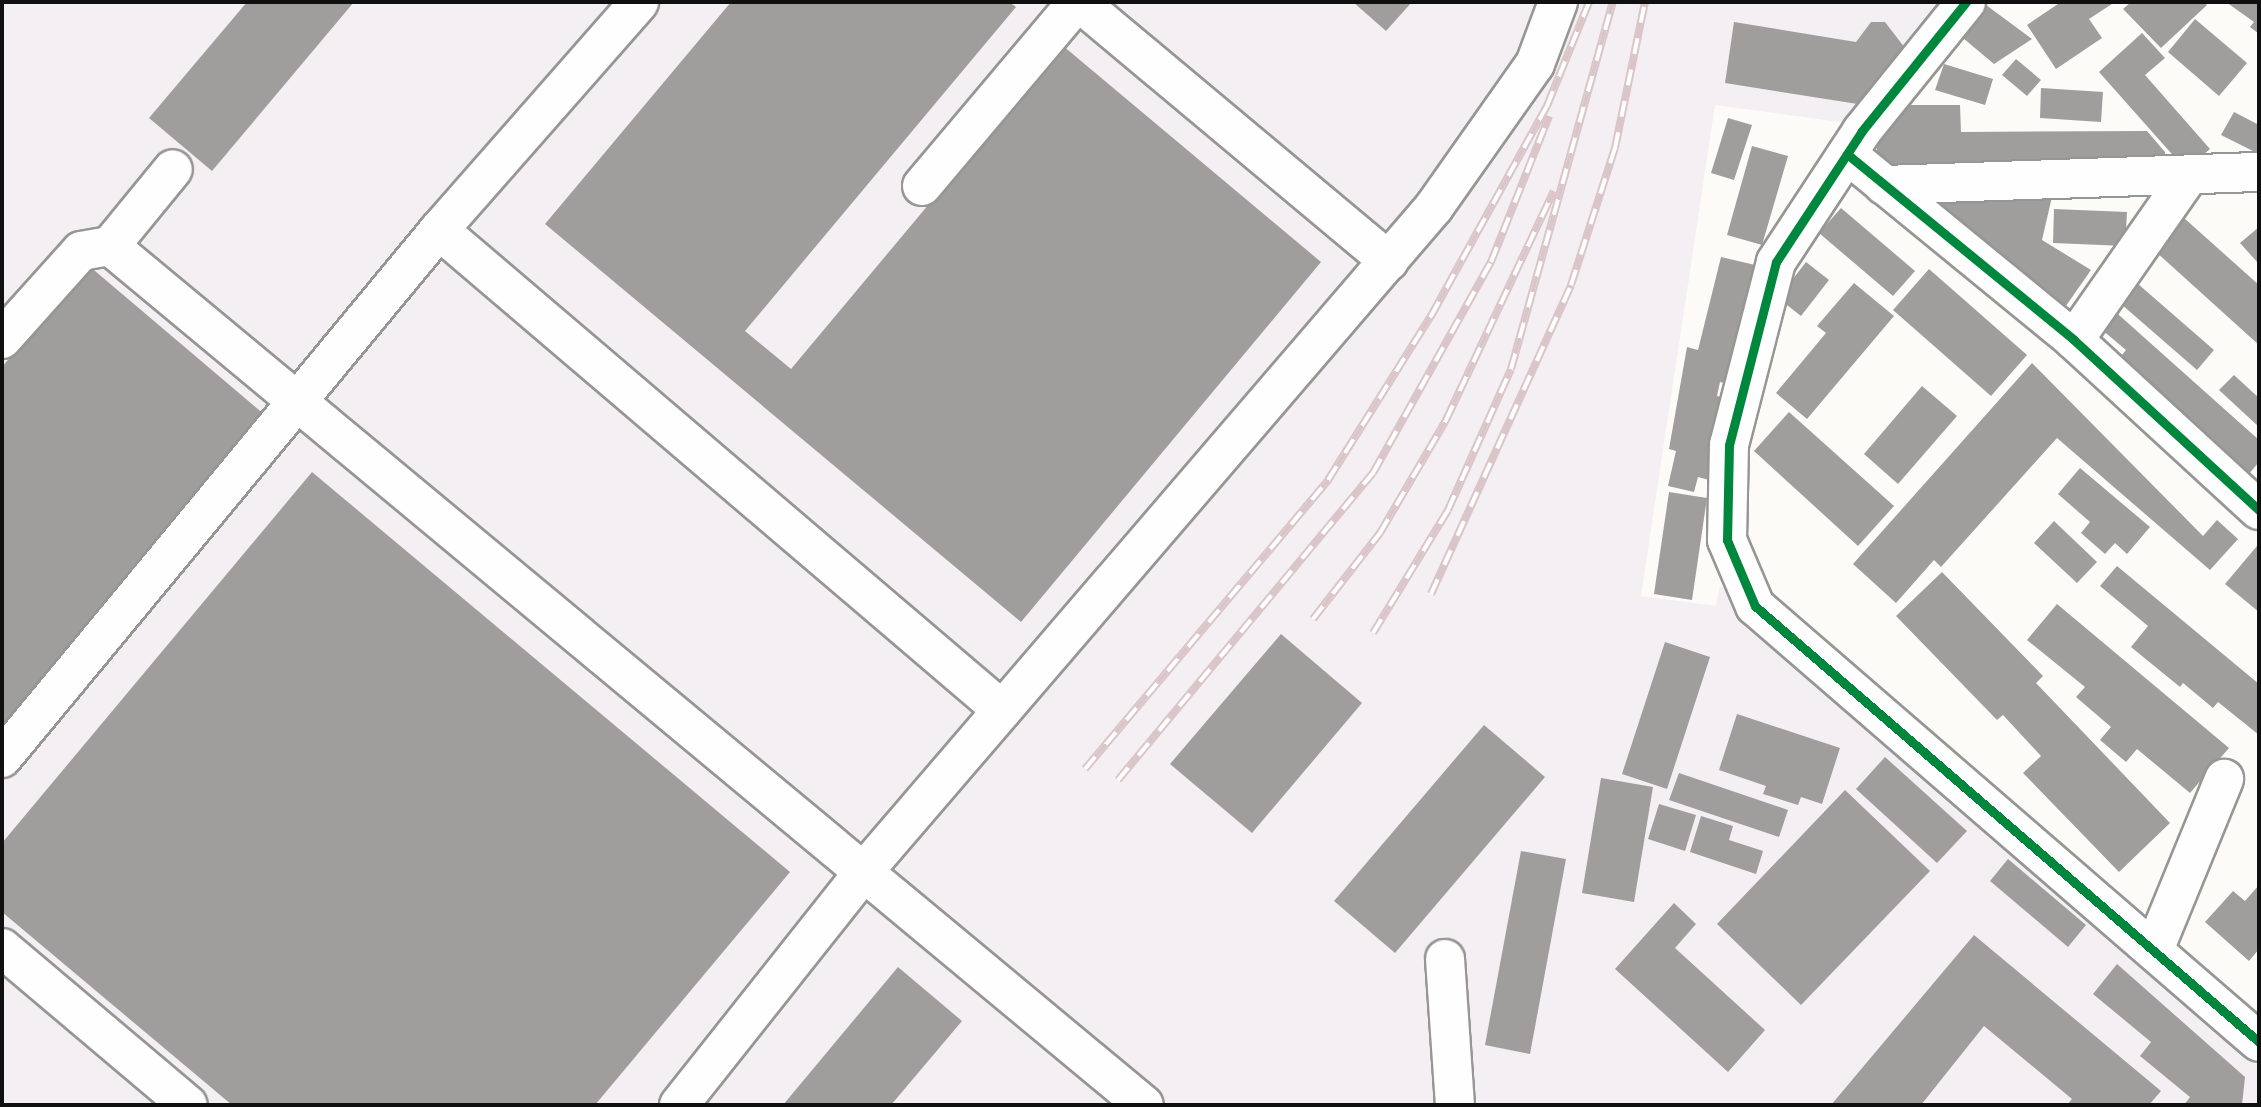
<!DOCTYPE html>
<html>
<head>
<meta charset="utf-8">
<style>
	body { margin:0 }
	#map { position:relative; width:2261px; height:1107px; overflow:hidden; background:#fcfbf7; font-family:Literata,serif }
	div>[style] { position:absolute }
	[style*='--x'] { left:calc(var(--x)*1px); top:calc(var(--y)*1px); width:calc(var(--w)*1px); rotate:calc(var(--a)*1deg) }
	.industrial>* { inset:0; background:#f4eff3 }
	.building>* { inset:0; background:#a09e9c }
	.roads { filter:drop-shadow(2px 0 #969694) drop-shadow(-2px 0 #969694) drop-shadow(0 2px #969694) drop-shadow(0 -2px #969694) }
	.minor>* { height:38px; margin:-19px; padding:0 19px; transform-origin:19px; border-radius:19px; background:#fffefe }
	.rail>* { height:8px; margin-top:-4px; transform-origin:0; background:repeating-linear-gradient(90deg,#fff 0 16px,#dac5c8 0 32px); box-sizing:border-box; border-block:2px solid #dac5c8 }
	.cycleway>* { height:9px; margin:-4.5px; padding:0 4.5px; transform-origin:4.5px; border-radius:4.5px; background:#00873e }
	span { translate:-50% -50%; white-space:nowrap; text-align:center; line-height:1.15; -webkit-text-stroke:7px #fff; paint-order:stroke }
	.frame { position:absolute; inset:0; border:4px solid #101010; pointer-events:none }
</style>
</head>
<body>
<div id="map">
	<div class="industrial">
		<i style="clip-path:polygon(2px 2px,1953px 2px,1855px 124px,1715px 105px,1641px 596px,1716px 606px,1720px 585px,2259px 1067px,2259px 1105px,2px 1105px)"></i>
	</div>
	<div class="building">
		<i style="clip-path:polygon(247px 2px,354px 2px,212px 171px,149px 118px)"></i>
		<i style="clip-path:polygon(731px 2px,1009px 2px,1016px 7px,745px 331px,791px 369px,1062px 45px,1321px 262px,1021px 622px,545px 224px)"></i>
		<i style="clip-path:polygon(1353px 2px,1412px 2px,1386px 31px)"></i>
		<i style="clip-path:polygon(1982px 2px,2032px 39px,1994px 64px,1957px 33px)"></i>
		<i style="clip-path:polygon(2061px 2px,2115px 2px,2089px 19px,2102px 38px,2056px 69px,2027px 25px)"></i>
		<i style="clip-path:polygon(2131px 2px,2204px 2px,2207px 5px,2161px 48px,2123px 9px)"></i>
		<i style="clip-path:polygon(2226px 2px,2259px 2px,2259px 34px,2250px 27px,2254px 22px)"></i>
		<i style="clip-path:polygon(2195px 19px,2247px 63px,2219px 96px,2168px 52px)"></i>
		<i style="clip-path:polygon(1734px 22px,1856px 42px,1871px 22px,1885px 22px,1905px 48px,1864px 105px,1725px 83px)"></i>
		<i style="clip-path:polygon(2142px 33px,2165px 58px,2145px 75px,2210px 149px,2186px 170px,2099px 72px)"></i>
		<i style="clip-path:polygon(2016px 59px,2041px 80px,2027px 96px,2002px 75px)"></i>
		<i style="clip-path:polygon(1944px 64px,1993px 79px,1985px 105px,1935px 90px)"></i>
		<i style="clip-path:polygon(2041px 88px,2103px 92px,2101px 122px,2040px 118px)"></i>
		<i style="clip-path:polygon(1900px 105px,1960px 105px,1961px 132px,2147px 131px,2165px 152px,2166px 171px,1877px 173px,1877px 136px)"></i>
		<i style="clip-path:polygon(2234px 112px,2259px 125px,2259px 154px,2221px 135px)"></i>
		<i style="clip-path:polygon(1728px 118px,1752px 125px,1734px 180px,1711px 173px)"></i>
		<i style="clip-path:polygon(1752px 146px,1788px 156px,1762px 245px,1727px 235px)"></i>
		<i style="clip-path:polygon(1923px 185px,2054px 188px,2042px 240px,2091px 270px,2061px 313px,1911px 211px)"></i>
		<i style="clip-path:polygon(1841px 208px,1915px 271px,1893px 296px,1819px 233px)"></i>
		<i style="clip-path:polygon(2054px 209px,2127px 212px,2125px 246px,2053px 243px)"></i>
		<i style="clip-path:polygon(2184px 218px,2259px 285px,2259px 345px,2155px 251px)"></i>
		<i style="clip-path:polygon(2259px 227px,2259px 261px,2258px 263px,2240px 243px)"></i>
		<i style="clip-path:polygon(1721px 257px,1755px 265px,1736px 344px,1734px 386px,1720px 382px,1717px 396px,1729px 399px,1709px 480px,1698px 477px,1694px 492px,1668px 486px,1676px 451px,1669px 449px,1687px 347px,1698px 350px)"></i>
		<i style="clip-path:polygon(1806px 262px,1829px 280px,1801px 316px,1778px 298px)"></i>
		<i style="clip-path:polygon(88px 265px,266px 416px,2px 728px,2px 367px)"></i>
		<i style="clip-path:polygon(1929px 269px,2027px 355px,1991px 396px,1893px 310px)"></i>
		<i style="clip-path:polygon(2130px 277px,2214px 350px,2197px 370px,2113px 297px)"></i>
		<i style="clip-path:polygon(1854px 283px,1894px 316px,1807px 419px,1776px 393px,1826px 333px,1817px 326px)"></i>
		<i style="clip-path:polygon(2110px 307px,2259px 440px,2259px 462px,2242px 482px,2113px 366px,2126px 350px,2095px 324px)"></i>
		<i style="clip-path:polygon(2032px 363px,2203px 536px,2217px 520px,2238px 539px,2210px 570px,2057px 438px,1941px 567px,1934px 560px,1896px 603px,1853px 564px)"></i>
		<i style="clip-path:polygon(2234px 375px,2259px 398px,2259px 427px,2219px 390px)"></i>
		<i style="clip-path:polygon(1922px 386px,1957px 416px,1898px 484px,1864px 454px)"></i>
		<i style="clip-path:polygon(1789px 412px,1894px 506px,1858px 546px,1754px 451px)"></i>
		<i style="clip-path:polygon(2080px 468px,2150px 527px,2127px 554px,2115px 543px,2105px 554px,2081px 533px,2090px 522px,2058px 494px)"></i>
		<i style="clip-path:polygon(312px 472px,790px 872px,595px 1105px,232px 1105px,2px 912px,2px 843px)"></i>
		<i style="clip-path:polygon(1669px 492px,1707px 498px,1692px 600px,1654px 594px)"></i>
		<i style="clip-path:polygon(2054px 521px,2097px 562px,2077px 583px,2034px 543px)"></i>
		<i style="clip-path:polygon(2257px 546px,2259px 548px,2259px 612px,2225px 584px)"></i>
		<i style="clip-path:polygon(2117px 566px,2259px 684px,2259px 735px,2218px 702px,2213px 708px,2183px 683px,2180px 687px,2131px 647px,2148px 626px,2100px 586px)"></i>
		<i style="clip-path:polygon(1942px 572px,2043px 676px,2036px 683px,2170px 823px,2119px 872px,2023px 773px,2041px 756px,2003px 715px,1997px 720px,1896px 616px)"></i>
		<i style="clip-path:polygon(2057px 604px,2229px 748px,2190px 793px,2137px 749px,2126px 762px,2100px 740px,2111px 727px,2076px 697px,2085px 687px,2027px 640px)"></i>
		<i style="clip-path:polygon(1281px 634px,1362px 703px,1252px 833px,1170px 764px)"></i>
		<i style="clip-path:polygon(1665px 642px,1710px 657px,1667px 789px,1622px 774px)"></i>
		<i style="clip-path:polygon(1737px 714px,1840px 748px,1822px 804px,1801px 797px,1798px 805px,1763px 794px,1766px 786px,1719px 770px)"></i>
		<i style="clip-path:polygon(1484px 725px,1545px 777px,1395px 953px,1334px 901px)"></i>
		<i style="clip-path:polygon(1885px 757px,1967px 831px,1937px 863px,1856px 789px)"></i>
		<i style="clip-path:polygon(1679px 773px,1788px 810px,1779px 837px,1669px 800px)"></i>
		<i style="clip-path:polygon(1601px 778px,1653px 787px,1634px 902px,1582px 893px)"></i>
		<i style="clip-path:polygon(1845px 790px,1930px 871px,1801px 1005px,1717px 924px)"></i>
		<i style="clip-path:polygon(1659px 804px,1696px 815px,1685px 851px,1648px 839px)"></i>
		<i style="clip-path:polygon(1701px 816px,1733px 826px,1729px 840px,1763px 851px,1756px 874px,1690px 852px)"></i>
		<i style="clip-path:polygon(1521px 851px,1566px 859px,1530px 1054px,1485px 1045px)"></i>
		<i style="clip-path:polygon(2008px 859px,2086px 925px,2068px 947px,1990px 881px)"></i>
		<i style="clip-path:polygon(2259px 885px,2259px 949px,2249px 961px,2205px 922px,2233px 891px,2245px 901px)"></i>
		<i style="clip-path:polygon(1674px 903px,1696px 924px,1675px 948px,1765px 1030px,1728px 1072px,1615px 969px)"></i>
		<i style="clip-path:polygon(1974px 935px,2161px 1091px,2149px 1105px,2067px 1105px,2072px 1099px,1984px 1026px,1921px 1105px,1831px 1105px)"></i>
		<i style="clip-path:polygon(2117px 964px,2245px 1077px,2242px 1105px,2184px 1105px,2190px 1097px,2140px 1056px,2151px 1042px,2093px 994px)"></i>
		<i style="clip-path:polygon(898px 967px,962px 1021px,891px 1105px,783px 1105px)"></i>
	</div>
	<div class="roads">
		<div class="minor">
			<i style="--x:1079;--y:2;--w:404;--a:39.9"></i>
			<i style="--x:1966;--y:2;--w:166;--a:128.9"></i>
			<i style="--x:1862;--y:131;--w:157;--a:123.3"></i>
			<i style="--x:1776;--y:262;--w:189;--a:104.4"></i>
			<i style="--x:1729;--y:445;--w:95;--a:91.2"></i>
			<i style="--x:1727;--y:540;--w:72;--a:67"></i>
			<i style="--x:1755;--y:606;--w:666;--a:40.86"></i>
			<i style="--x:1847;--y:154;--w:293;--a:39.3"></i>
			<i style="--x:2074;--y:340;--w:251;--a:42.6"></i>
			<i style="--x:1884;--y:185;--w:375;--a:-2"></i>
			<i style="--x:922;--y:186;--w:241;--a:-49.9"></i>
			<i style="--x:439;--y:230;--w:740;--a:40.45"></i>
			<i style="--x:110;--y:246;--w:1344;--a:39.72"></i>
			<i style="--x:2;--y:339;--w:118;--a:-48.1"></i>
			<i style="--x:81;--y:251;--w:29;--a:-10"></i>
			<i style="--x:110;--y:246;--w:99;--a:-50.7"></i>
			<i style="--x:2074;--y:340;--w:201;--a:-55.1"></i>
			<i style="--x:2;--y:758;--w:685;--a:-50.39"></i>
			<i style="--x:439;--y:230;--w:303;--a:-48.7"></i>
			<i style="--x:2;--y:948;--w:243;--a:40.2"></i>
			<i style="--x:2154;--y:950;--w:185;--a:-67.7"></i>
			<i style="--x:1445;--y:959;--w:146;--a:86.1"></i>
			<i style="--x:679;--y:1105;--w:300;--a:-51.6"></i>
			<i style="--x:865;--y:870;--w:874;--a:-49.36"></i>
			<i style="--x:1434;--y:207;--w:175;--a:-54.8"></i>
			<i style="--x:1535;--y:64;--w:66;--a:-69.6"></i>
		</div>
	</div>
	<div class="rail">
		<i style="--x:1431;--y:594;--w:339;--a:-65.6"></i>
		<i style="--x:1571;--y:285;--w:144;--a:-72.2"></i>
		<i style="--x:1615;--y:148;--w:149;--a:-78.4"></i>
		<i style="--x:1313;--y:619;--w:109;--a:-52.1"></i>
		<i style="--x:1380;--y:533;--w:131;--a:-59.7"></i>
		<i style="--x:1446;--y:420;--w:253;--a:-64.8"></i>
		<i style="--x:1373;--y:633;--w:144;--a:-58.6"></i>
		<i style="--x:1448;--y:510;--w:154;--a:-65.9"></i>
		<i style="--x:1511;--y:369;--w:381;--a:-74.5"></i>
		<i style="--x:1085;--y:769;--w:378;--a:-49.9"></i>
		<i style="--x:1328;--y:480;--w:194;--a:-57.9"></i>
		<i style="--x:1431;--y:316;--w:240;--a:-61.1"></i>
		<i style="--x:1547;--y:106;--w:112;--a:-68"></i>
		<i style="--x:1118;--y:780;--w:399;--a:-50.3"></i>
		<i style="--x:1373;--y:473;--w:242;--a:-60.8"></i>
		<i style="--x:1491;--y:262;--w:157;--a:-68.3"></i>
	</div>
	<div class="cycleway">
		<i style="--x:1966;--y:2;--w:166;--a:128.9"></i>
		<i style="--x:1862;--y:131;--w:157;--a:123.3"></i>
		<i style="--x:1776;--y:262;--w:189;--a:104.4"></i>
		<i style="--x:1729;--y:445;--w:95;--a:91.2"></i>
		<i style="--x:1727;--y:540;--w:72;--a:67"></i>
		<i style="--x:1755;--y:606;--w:666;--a:40.86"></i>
		<i style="--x:1847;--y:154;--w:293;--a:39.3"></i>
		<i style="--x:2074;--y:340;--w:251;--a:42.6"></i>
	</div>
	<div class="frame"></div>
</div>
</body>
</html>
